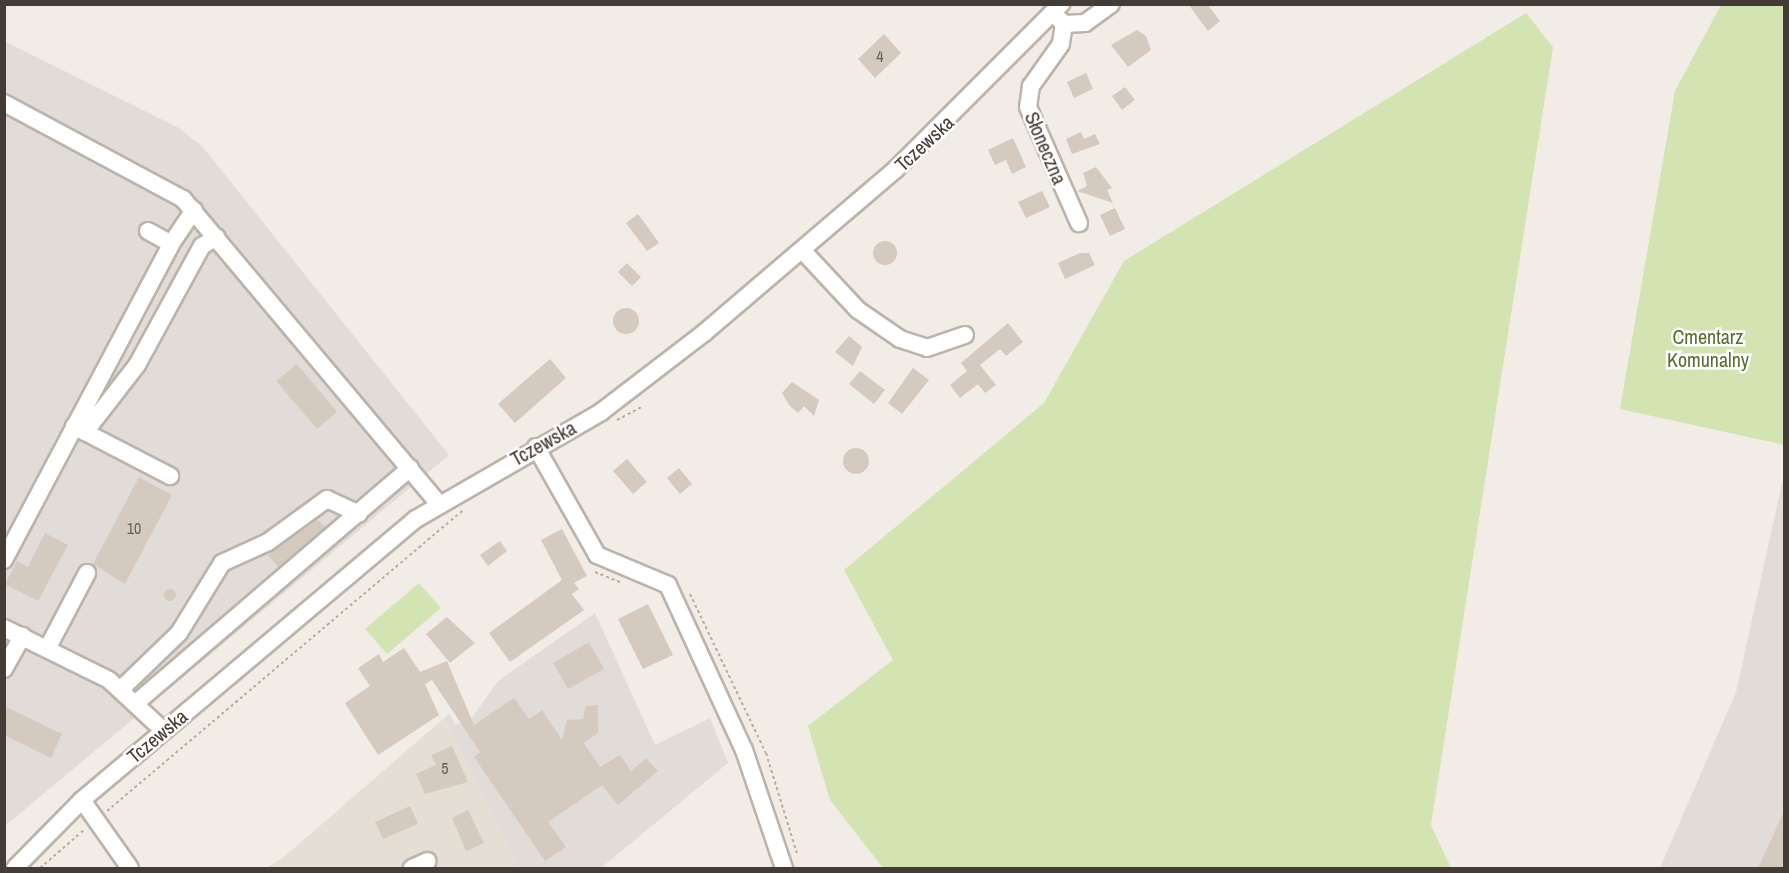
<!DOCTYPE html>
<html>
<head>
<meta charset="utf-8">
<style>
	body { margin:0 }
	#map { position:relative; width:1789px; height:873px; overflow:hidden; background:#f2ece6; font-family:"Archivo Narrow",sans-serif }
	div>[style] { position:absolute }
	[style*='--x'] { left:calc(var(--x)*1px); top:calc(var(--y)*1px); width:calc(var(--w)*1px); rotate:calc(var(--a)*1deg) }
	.residential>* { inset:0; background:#e5ded5 }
	.industrial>* { inset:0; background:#e1dcd8 }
	.green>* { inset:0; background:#d4e3b2 }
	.building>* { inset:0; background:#d5cac0 }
	.round { border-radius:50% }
	.path>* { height:2px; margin-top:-1px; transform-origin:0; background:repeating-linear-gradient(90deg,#bdac9c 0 3px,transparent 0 6px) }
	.roads { filter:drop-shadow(2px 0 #bcb3aa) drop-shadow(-2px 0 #bcb3aa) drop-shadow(0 2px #bcb3aa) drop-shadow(0 -2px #bcb3aa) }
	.minor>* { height:16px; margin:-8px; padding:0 8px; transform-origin:8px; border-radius:8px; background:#fff }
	span { translate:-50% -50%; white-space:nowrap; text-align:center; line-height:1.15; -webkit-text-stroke:5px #fff; paint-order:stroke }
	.number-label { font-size:16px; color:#686058 }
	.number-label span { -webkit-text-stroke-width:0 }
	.street-label { font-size:20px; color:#443c36 }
	.park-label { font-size:20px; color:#51702e }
	.frame { position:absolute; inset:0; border:6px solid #443c36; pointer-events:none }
</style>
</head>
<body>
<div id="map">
	<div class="residential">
		<i style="clip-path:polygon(449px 714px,522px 868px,266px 868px,285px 856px)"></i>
	</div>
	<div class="industrial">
		<i style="clip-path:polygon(4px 41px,179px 128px,202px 146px,449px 455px,5px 826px)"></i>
		<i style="clip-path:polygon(1784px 474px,1784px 868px,1660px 868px,1736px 692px)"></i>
		<i style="clip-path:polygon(595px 613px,655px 745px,710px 718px,728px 763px,601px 868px,519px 868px,446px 717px,451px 716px,456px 725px,471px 719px,498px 681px)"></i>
	</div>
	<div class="green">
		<i style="clip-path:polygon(1721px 5px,1784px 5px,1784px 445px,1620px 409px,1675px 91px)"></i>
		<i style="clip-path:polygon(1526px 13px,1553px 47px,1431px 825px,1451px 868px,883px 868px,830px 800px,808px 726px,893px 660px,844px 570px,1044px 403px,1124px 261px)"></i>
		<i style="clip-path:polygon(419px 583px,441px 608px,387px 654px,365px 629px)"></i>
	</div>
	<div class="building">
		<i style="clip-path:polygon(1188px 4px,1207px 4px,1220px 21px,1208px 31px)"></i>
		<i style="clip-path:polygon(1137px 30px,1146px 36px,1151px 50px,1128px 67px,1111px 45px)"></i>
		<i style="clip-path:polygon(884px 34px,901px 53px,875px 78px,858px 59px)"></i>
		<i style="clip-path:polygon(1086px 73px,1093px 89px,1074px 98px,1067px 82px)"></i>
		<i style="clip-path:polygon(1125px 87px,1135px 100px,1122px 110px,1112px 96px)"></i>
		<i style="clip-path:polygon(1081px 132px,1084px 139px,1095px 134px,1100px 144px,1072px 154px,1066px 139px)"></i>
		<i style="clip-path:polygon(1013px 138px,1026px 167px,1012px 174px,1006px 160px,995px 165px,988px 150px)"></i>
		<i style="clip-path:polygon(1096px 167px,1112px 188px,1107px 190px,1113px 203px,1077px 191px,1087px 186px,1083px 173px)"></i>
		<i style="clip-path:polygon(1042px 191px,1050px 207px,1026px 218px,1018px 202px)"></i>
		<i style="clip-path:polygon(1115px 208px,1125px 229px,1110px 236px,1100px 215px)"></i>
		<i style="clip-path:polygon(638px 214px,659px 243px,647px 251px,626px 223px)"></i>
		<i class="round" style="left:873px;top:241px;width:24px;height:24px"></i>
		<i style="clip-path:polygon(1080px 253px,1089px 253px,1095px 265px,1065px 279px,1058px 263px)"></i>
		<i style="clip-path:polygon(627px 263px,641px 277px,632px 286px,618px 272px)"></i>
		<i class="round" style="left:613px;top:308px;width:26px;height:26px"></i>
		<i style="clip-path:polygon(1008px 323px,1023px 342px,1006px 356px,1000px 349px,980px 365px,996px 385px,985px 393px,978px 384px,960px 398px,950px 385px,967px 371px,961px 363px)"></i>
		<i style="clip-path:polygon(849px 336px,862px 347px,853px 366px,835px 352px)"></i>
		<i style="clip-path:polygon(550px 359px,566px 378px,515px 423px,498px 404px)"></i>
		<i style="clip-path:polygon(297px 364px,337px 412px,317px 429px,276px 381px)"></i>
		<i style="clip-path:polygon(913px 368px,929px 380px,902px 414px,888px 403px)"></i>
		<i style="clip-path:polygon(860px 371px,885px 390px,874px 404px,849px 384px)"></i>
		<i style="clip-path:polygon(792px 382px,819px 400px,814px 416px,804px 406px,798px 413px,789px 405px,782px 393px)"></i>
		<i class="round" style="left:843px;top:448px;width:26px;height:26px"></i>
		<i style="clip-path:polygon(627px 459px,647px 482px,633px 494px,613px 471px)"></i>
		<i style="clip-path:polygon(679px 468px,692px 484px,680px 494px,667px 478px)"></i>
		<i style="clip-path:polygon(139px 477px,172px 495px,125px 584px,93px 564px)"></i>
		<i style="clip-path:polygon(317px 519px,325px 527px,278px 567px,268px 555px)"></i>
		<i style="clip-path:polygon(562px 529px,587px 576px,574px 583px,579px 589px,572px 594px,584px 610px,510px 662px,489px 633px,562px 580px,541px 540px)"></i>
		<i style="clip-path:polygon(45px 533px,68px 545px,38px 601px,5px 584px,17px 561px,28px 567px)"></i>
		<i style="clip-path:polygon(500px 541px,507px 551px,488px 566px,480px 555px)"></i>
		<i class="round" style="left:164px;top:589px;width:12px;height:12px"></i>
		<i style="clip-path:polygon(648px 604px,673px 655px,643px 669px,618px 619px)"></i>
		<i style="clip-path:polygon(447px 617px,475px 643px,450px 663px,426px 634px)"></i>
		<i style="clip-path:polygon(589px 642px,604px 669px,568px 689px,553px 663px)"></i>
		<i style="clip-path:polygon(404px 648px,420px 672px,447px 661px,474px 725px,514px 698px,529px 719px,542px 710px,562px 740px,567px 720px,583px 719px,586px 706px,598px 705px,598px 733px,584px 743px,600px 767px,620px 755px,631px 771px,646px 758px,658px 771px,618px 805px,602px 785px,548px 822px,566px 847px,545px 861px,474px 757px,480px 752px,432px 680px,425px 684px,439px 715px,378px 755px,345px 703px,370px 686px,358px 668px,379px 654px,383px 662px)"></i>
		<i style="clip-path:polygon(4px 706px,62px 734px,51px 758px,4px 735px)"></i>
		<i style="clip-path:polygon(452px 746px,468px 782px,425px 794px,416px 774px,436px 765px,431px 755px)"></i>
		<i style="clip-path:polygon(410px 806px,418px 824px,383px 839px,375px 822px)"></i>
		<i style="clip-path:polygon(1785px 809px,1785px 868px,1758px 868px)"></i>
		<i style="clip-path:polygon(468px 810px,484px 843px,466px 851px,452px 818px)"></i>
	</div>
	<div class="path">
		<i style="--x:617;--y:420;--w:27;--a:-28"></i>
		<i style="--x:595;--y:572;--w:27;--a:22"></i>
		<i style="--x:690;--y:594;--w:176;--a:64.5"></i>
		<i style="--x:766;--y:753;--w:106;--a:72.9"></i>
		<i style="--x:107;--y:811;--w:468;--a:-40.2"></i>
		<i style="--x:40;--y:868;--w:58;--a:-40.8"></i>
	</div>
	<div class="roads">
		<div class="minor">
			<i style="--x:1053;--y:13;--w:16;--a:45"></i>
			<i style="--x:1064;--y:24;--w:20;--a:99"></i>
			<i style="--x:1061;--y:44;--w:52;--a:125.5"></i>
			<i style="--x:1031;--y:86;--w:21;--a:98"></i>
			<i style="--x:1028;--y:107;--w:127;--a:66.3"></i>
			<i style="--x:1064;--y:24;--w:21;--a:-3"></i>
			<i style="--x:1085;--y:23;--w:32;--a:-36"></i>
			<i style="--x:4;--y:103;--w:203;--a:28.2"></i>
			<i style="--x:183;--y:199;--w:397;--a:50"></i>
			<i style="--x:148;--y:231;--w:26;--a:29"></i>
			<i style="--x:802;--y:250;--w:82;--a:47"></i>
			<i style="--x:858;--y:310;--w:51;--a:34.6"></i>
			<i style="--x:900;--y:339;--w:28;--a:18"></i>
			<i style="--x:927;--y:348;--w:40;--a:-18.9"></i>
			<i style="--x:74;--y:426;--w:13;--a:29"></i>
			<i style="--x:85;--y:432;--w:85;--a:-52.2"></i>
			<i style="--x:137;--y:365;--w:136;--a:-61.4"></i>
			<i style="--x:202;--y:246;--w:17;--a:-31"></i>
			<i style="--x:85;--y:432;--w:96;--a:27.4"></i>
			<i style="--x:536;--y:447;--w:124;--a:60.5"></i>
			<i style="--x:597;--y:555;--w:77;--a:22.9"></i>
			<i style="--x:668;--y:585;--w:182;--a:65.3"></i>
			<i style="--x:744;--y:750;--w:125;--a:71.3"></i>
			<i style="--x:4;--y:560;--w:357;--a:-62.1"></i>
			<i style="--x:171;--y:244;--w:41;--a:-55.9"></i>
			<i style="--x:4;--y:628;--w:117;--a:26.3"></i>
			<i style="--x:109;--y:680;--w:74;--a:42.8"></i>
			<i style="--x:47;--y:649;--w:86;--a:-62.2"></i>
			<i style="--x:4;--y:669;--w:38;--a:-61"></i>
			<i style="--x:120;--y:690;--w:82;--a:-44"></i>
			<i style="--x:179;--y:633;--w:82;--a:-58.4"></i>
			<i style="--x:222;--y:563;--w:51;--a:-24.5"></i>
			<i style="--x:268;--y:542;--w:73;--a:-36.1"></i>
			<i style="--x:327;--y:499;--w:35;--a:25"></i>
			<i style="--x:136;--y:703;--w:361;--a:-40.6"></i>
			<i style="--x:82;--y:800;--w:83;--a:54.8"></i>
			<i style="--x:15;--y:868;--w:95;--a:-45.4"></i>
			<i style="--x:82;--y:800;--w:436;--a:-40.1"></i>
			<i style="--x:416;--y:519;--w:214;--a:-30"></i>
			<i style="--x:601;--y:412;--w:130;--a:-37.5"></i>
			<i style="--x:704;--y:333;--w:251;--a:-40.5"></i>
			<i style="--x:895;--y:170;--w:235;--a:-45"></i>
			<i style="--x:412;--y:868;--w:17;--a:-24"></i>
		</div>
	</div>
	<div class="number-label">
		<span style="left:880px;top:56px">4</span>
		<span style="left:134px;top:528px">10</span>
		<span style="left:445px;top:768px">5</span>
	</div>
	<div class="street-label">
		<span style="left:924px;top:143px;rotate:-43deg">Tczewska</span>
		<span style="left:1046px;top:148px;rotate:67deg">Słoneczna</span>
		<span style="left:543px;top:443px;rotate:-29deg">Tczewska</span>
		<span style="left:157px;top:736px;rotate:-40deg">Tczewska</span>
	</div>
	<div class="park-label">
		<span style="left:1708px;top:348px">Cmentarz<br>Komunalny</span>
	</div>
	<div class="frame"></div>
</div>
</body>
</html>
